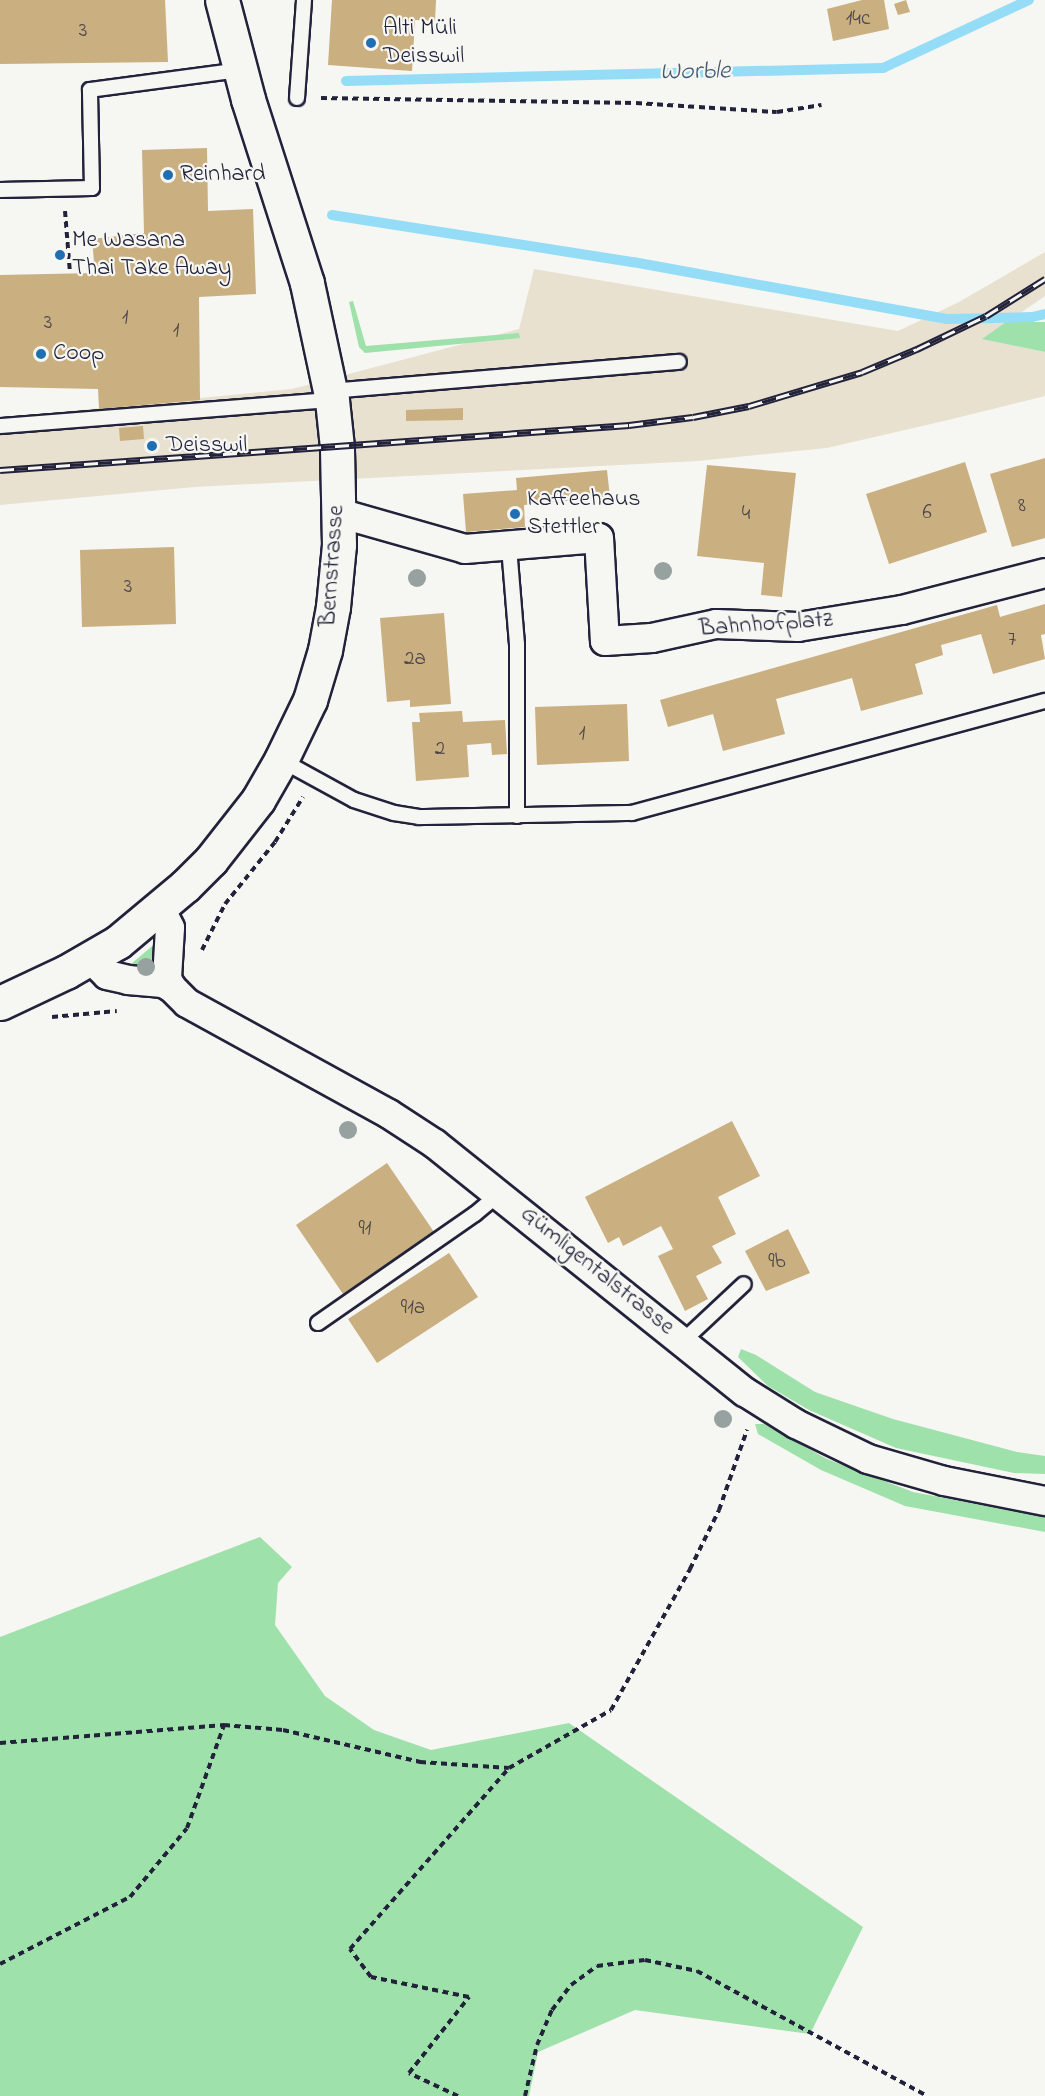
<!DOCTYPE html>
<html>
<head>
<meta charset="utf-8">
<style>
	body { margin:0 }
	#map { position:relative; width:1045px; height:2096px; overflow:hidden; background:#f6f6f2; font-family:"Indie Flower",sans-serif }
	div>[style] { position:absolute }
	[style*='--x'] { left:calc(var(--x)*1px); top:calc(var(--y)*1px); width:calc(var(--w)*1px); rotate:calc(var(--a)*1deg) }
	.built>* { inset:0; background:#e9e1d0 }
	.green>* { inset:0; background:#9fe1ab }
	.stream>* { height:10px; margin:-5px; padding:0 5px; transform-origin:5px; border-radius:5px; background:#95ddf7 }
	.building>* { inset:0; background:#caaf80 }
	.path>* { height:4px; margin-top:-2px; transform-origin:0; background:repeating-linear-gradient(90deg,#22223b 0 6px,transparent 0 10.5px) }
	.roads { filter:drop-shadow(2px 0 #22223b) drop-shadow(-2px 0 #22223b) drop-shadow(0 2px #22223b) drop-shadow(0 -2px #22223b) }
	.service>* { height:14px; margin:-7px; padding:0 7px; transform-origin:7px; border-radius:7px; background:#f6f6f2 }
	.minor>* { height:28px; margin:-14px; padding:0 14px; transform-origin:14px; border-radius:14px; background:#f6f6f2 }
	.secondary>* { height:33px; margin:-16.5px; padding:0 16.5px; transform-origin:16.5px; border-radius:16.5px; background:#f6f6f2 }
	.rail>* { height:7px; margin-top:-3.5px; transform-origin:0; background:repeating-linear-gradient(90deg,#f6f6f2 0 14px,#22223b 0 28px); box-sizing:border-box; border-block:2px solid #22223b }
	.trees>* { width:18px; height:18px; margin:-9px; border-radius:50%; background:#96a1a0 }
	.dots>* { width:16px; height:16px; translate:-50% -50%; box-sizing:border-box; border:3px solid #f6f6f2; border-radius:50% }
	span { translate:-50% -50%; white-space:nowrap; text-align:center; line-height:1.15; -webkit-text-stroke:4.5px #f6f6f2; paint-order:stroke }
	.number-label { font-size:21px; color:#4c454c }
	.number-label span { -webkit-text-stroke-width:0 }
	.poi-label { font-size:24px; color:#22223b }
	.left { translate:0 -50%; text-align:left }
	.street-label { font-size:24px; color:#22223b }
	.water-label { font-size:26px; color:#445a73; font-style:italic }
</style>
</head>
<body>
<div id="map">
	<div class="built">
		<i style="clip-path:polygon(1045px 252px,1045px 296px,983px 339px,1045px 352px,1045px 396px,948px 420px,827px 448px,698px 461px,195px 487px,0 505px,0 418px,292px 389px,519px 329px,534px 269px,898px 331px,959px 302px)"></i>
	</div>
	<div class="green">
		<i style="clip-path:polygon(353px 301px,366px 346px,519px 333px,520px 338px,365px 353px,359px 347px,349px 302px)"></i>
		<i style="clip-path:polygon(1006px 322px,1045px 322px,1045px 352px,982px 339px)"></i>
		<i style="clip-path:polygon(157px 942px,163px 979px,125px 969px)"></i>
		<i style="clip-path:polygon(741px 1349px,756px 1355px,815px 1392px,893px 1419px,1017px 1452px,1045px 1456px,1045px 1474px,1014px 1473px,896px 1448px,809px 1410px,768px 1386px,738px 1357px)"></i>
		<i style="clip-path:polygon(755px 1424px,764px 1424px,827px 1459px,913px 1492px,1045px 1517px,1045px 1532px,905px 1506px,821px 1470px,758px 1434px)"></i>
		<i style="clip-path:polygon(260px 1537px,292px 1567px,278px 1583px,275px 1625px,325px 1696px,374px 1730px,431px 1750px,569px 1723px,863px 1927px,810px 2034px,635px 2010px,538px 2052px,529px 2096px,0 2096px,0 1637px)"></i>
	</div>
	<div class="stream">
		<i style="--x:346;--y:81;--w:537;--a:-1.39"></i>
		<i style="--x:883;--y:68;--w:161;--a:-25"></i>
		<i style="--x:332;--y:215;--w:305;--a:8.9"></i>
		<i style="--x:633;--y:262;--w:319;--a:10.3"></i>
		<i style="--x:947;--y:319;--w:85;--a:-1.3"></i>
		<i style="--x:1032;--y:317;--w:13;--a:-13"></i>
	</div>
	<div class="building">
		<i style="clip-path:polygon(0 0,165px 0,168px 62px,0 64px)"></i>
		<i style="clip-path:polygon(332px 0,436px 0,435px 21px,415px 20px,412px 71px,328px 65px)"></i>
		<i style="clip-path:polygon(862px 0,884px 0,889px 29px,833px 41px,827px 9px)"></i>
		<i style="clip-path:polygon(906px 0,910px 12px,898px 15px,894px 4px)"></i>
		<i style="clip-path:polygon(207px 148px,208px 211px,253px 209px,256px 294px,199px 297px,200px 400px,99px 409px,98px 389px,0 387px,0 275px,95px 273px,92px 239px,144px 233px,142px 150px)"></i>
		<i style="clip-path:polygon(463px 408px,463px 420px,406px 421px,406px 410px)"></i>
		<i style="clip-path:polygon(143px 426px,144px 439px,120px 441px,119px 428px)"></i>
		<i style="clip-path:polygon(1045px 458px,1045px 538px,1012px 547px,990px 474px)"></i>
		<i style="clip-path:polygon(965px 462px,987px 532px,889px 564px,866px 494px)"></i>
		<i style="clip-path:polygon(707px 465px,796px 473px,782px 597px,761px 595px,764px 563px,697px 556px)"></i>
		<i style="clip-path:polygon(607px 470px,610px 497px,524px 505px,525px 527px,466px 532px,463px 494px,517px 490px,516px 478px)"></i>
		<i style="clip-path:polygon(174px 547px,176px 624px,82px 627px,80px 550px)"></i>
		<i style="clip-path:polygon(1045px 604px,1045px 634px,1041px 635px,1045px 659px,993px 674px,981px 634px,941px 645px,943px 655px,915px 664px,923px 694px,861px 711px,852px 678px,776px 699px,785px 734px,723px 751px,713px 714px,668px 727px,660px 700px,997px 605px,1000px 617px)"></i>
		<i style="clip-path:polygon(444px 613px,451px 704px,410px 707px,410px 700px,387px 702px,380px 618px)"></i>
		<i style="clip-path:polygon(627px 704px,629px 761px,537px 765px,535px 707px)"></i>
		<i style="clip-path:polygon(462px 711px,463px 722px,505px 720px,507px 754px,492px 755px,491px 743px,467px 745px,469px 777px,416px 781px,412px 722px,420px 722px,419px 713px)"></i>
		<i style="clip-path:polygon(732px 1121px,760px 1176px,718px 1197px,736px 1234px,712px 1246px,722px 1263px,696px 1276px,708px 1299px,685px 1311px,658px 1256px,673px 1249px,661px 1226px,623px 1246px,619px 1237px,608px 1243px,585px 1197px)"></i>
		<i style="clip-path:polygon(387px 1163px,434px 1232px,343px 1294px,296px 1225px)"></i>
		<i style="clip-path:polygon(788px 1229px,810px 1273px,766px 1291px,745px 1251px)"></i>
		<i style="clip-path:polygon(449px 1253px,478px 1297px,377px 1363px,348px 1319px)"></i>
	</div>
	<div class="path">
		<i style="--x:321;--y:98;--w:315;--a:0.9"></i>
		<i style="--x:636;--y:103;--w:141;--a:3.7"></i>
		<i style="--x:777;--y:112;--w:45;--a:-9"></i>
		<i style="--x:65;--y:211;--w:62;--a:85.4"></i>
		<i style="--x:202;--y:950;--w:51;--a:-63.4"></i>
		<i style="--x:225;--y:904;--w:80;--a:-51.1"></i>
		<i style="--x:275;--y:842;--w:53;--a:-58.1"></i>
		<i style="--x:52;--y:1017;--w:65;--a:-5.3"></i>
		<i style="--x:0;--y:1743;--w:225;--a:-4.6"></i>
		<i style="--x:224;--y:1725;--w:59;--a:4.8"></i>
		<i style="--x:283;--y:1730;--w:141;--a:13.1"></i>
		<i style="--x:420;--y:1762;--w:89;--a:3.9"></i>
		<i style="--x:0;--y:1964;--w:146;--a:-27.3"></i>
		<i style="--x:130;--y:1897;--w:89;--a:-50.4"></i>
		<i style="--x:187;--y:1828;--w:109;--a:-70.2"></i>
		<i style="--x:458;--y:2096;--w:54;--a:-154.9"></i>
		<i style="--x:409;--y:2073;--w:97;--a:-51.7"></i>
		<i style="--x:469;--y:1997;--w:100;--a:-168.5"></i>
		<i style="--x:371;--y:1977;--w:35;--a:-127"></i>
		<i style="--x:350;--y:1949;--w:241;--a:-48.7"></i>
		<i style="--x:509;--y:1768;--w:117;--a:-29.6"></i>
		<i style="--x:611;--y:1710;--w:162;--a:-60.7"></i>
		<i style="--x:690;--y:1569;--w:66;--a:-63.8"></i>
		<i style="--x:719;--y:1510;--w:85;--a:-70.7"></i>
		<i style="--x:525;--y:2096;--w:52;--a:-76.8"></i>
		<i style="--x:537;--y:2045;--w:38;--a:-67"></i>
		<i style="--x:552;--y:2010;--w:31;--a:-53"></i>
		<i style="--x:571;--y:1985;--w:32;--a:-36"></i>
		<i style="--x:597;--y:1966;--w:48;--a:-7.1"></i>
		<i style="--x:645;--y:1960;--w:53;--a:11.9"></i>
		<i style="--x:697;--y:1971;--w:262;--a:28.5"></i>
	</div>
	<div class="roads">
		<div class="service">
			<i style="--x:297;--y:98;--w:98;--a:-85.9"></i>
			<i style="--x:0;--y:190;--w:92;--a:-1.2"></i>
			<i style="--x:92;--y:188;--w:98;--a:-91.2"></i>
			<i style="--x:90;--y:90;--w:151;--a:-7.6"></i>
			<i style="--x:331;--y:391;--w:349;--a:-4.8"></i>
			<i style="--x:0;--y:426;--w:333;--a:-4.5"></i>
			<i style="--x:509;--y:547;--w:97;--a:85.3"></i>
			<i style="--x:517;--y:644;--w:172;--a:90"></i>
			<i style="--x:281;--y:760;--w:83;--a:28.7"></i>
			<i style="--x:354;--y:800;--w:42;--a:18"></i>
			<i style="--x:394;--y:813;--w:25;--a:9"></i>
			<i style="--x:419;--y:817;--w:213;--a:-1.1"></i>
			<i style="--x:632;--y:813;--w:428;--a:-15.2"></i>
			<i style="--x:318;--y:1323;--w:191;--a:-34.8"></i>
			<i style="--x:475;--y:1214;--w:31;--a:-40"></i>
			<i style="--x:683;--y:1341;--w:83;--a:-43.1"></i>
		</div>
		<div class="minor">
			<i style="--x:339;--y:513;--w:131;--a:15.9"></i>
			<i style="--x:465;--y:549;--w:134;--a:-4.7"></i>
			<i style="--x:599;--y:538;--w:103;--a:86.7"></i>
			<i style="--x:605;--y:641;--w:47;--a:-3.7"></i>
			<i style="--x:652;--y:638;--w:66;--a:-12.3"></i>
			<i style="--x:716;--y:624;--w:82;--a:2.1"></i>
			<i style="--x:798;--y:627;--w:105;--a:-9.3"></i>
			<i style="--x:902;--y:610;--w:148;--a:-14.5"></i>
			<i style="--x:160;--y:908;--w:22;--a:63"></i>
			<i style="--x:170;--y:928;--w:51;--a:93.4"></i>
			<i style="--x:167;--y:979;--w:10;--a:61"></i>
			<i style="--x:172;--y:988;--w:21;--a:45"></i>
			<i style="--x:187;--y:1003;--w:230;--a:28.8"></i>
			<i style="--x:389;--y:1114;--w:55;--a:33.1"></i>
			<i style="--x:435;--y:1144;--w:397;--a:38.7"></i>
			<i style="--x:745;--y:1392;--w:60;--a:32.1"></i>
			<i style="--x:796;--y:1424;--w:80;--a:25.9"></i>
			<i style="--x:868;--y:1459;--w:79;--a:16.1"></i>
			<i style="--x:944;--y:1481;--w:103;--a:11.2"></i>
			<i style="--x:90;--y:958;--w:24;--a:45"></i>
			<i style="--x:107;--y:975;--w:22;--a:13"></i>
			<i style="--x:128;--y:980;--w:35;--a:5"></i>
			<i style="--x:163;--y:983;--w:10;--a:29"></i>
		</div>
		<div class="secondary">
			<i style="--x:0;--y:1003;--w:73;--a:-25.2"></i>
			<i style="--x:66;--y:972;--w:60;--a:-30"></i>
			<i style="--x:118;--y:942;--w:87;--a:-39.9"></i>
			<i style="--x:185;--y:886;--w:37;--a:-45"></i>
			<i style="--x:211;--y:860;--w:76;--a:-51.9"></i>
			<i style="--x:258;--y:800;--w:46;--a:-60.1"></i>
			<i style="--x:281;--y:760;--w:67;--a:-64.2"></i>
			<i style="--x:310;--y:700;--w:52;--a:-73.3"></i>
			<i style="--x:325;--y:650;--w:44;--a:-79.5"></i>
			<i style="--x:333;--y:607;--w:62;--a:-84.5"></i>
			<i style="--x:339;--y:545;--w:98;--a:-91.2"></i>
			<i style="--x:337;--y:447;--w:47;--a:-96.1"></i>
			<i style="--x:332;--y:400;--w:120;--a:-102.1"></i>
			<i style="--x:307;--y:283;--w:193;--a:-107.8"></i>
			<i style="--x:248;--y:99;--w:102;--a:-104.7"></i>
		</div>
	</div>
	<div class="rail">
		<i style="--x:0;--y:470;--w:631;--a:-4.09"></i>
		<i style="--x:629;--y:425;--w:64;--a:-7.1"></i>
		<i style="--x:693;--y:417;--w:57;--a:-11.1"></i>
		<i style="--x:749;--y:406;--w:118;--a:-16.7"></i>
		<i style="--x:862;--y:372;--w:60;--a:-22.7"></i>
		<i style="--x:917;--y:349;--w:76;--a:-25.6"></i>
		<i style="--x:986;--y:316;--w:70;--a:-32.1"></i>
	</div>
	<div class="trees">
		<i style="left:663px;top:571px"></i>
		<i style="left:417px;top:578px"></i>
		<i style="left:146px;top:967px"></i>
		<i style="left:348px;top:1130px"></i>
		<i style="left:723px;top:1419px"></i>
	</div>
	<div class="dots">
		<i style="left:371px;top:43px;background:#1f6fb2"></i>
		<i style="left:168px;top:175px;background:#1f6fb2"></i>
		<i style="left:60px;top:255px;background:#1f6fb2"></i>
		<i style="left:41px;top:354px;background:#1f6fb2"></i>
		<i style="left:152px;top:446px;background:#1f6fb2"></i>
		<i style="left:515px;top:514px;background:#1f6fb2"></i>
	</div>
	<div class="number-label">
		<span style="left:858px;top:19px">14c</span>
		<span style="left:83px;top:31px">3</span>
		<span style="left:125px;top:318px">1</span>
		<span style="left:48px;top:323px">3</span>
		<span style="left:176px;top:331px">1</span>
		<span style="left:1022px;top:506px">8</span>
		<span style="left:927px;top:513px">6</span>
		<span style="left:746px;top:514px">4</span>
		<span style="left:128px;top:587px">3</span>
		<span style="left:1012px;top:640px">7</span>
		<span style="left:415px;top:659px">2a</span>
		<span style="left:582px;top:734px">1</span>
		<span style="left:440px;top:749px">2</span>
		<span style="left:365px;top:1229px">91</span>
		<span style="left:777px;top:1262px">9b</span>
		<span style="left:413px;top:1308px">91a</span>
	</div>
	<div class="poi-label">
		<span class="left" style="left:383px;top:43px">Alti Müli<br>Deisswil</span>
		<span class="left" style="left:180px;top:175px">Reinhard</span>
		<span class="left" style="left:72px;top:255px">Me Wasana<br>Thai Take Away</span>
		<span class="left" style="left:53px;top:354px">Coop</span>
		<span class="left" style="left:166px;top:446px">Deisswil</span>
		<span class="left" style="left:527px;top:514px">Kaffeehaus<br>Stettler</span>
	</div>
	<div class="street-label">
		<span style="left:333px;top:566px;rotate:-86deg">Bernstrasse</span>
		<span style="left:766px;top:625px;rotate:-4deg">Bahnhofplatz</span>
		<span style="left:597px;top:1271px;rotate:39deg">Gümligentalstrasse</span>
	</div>
	<div class="water-label">
		<span style="left:695px;top:73px;rotate:-1deg">Worble</span>
	</div>
</div>
</body>
</html>
